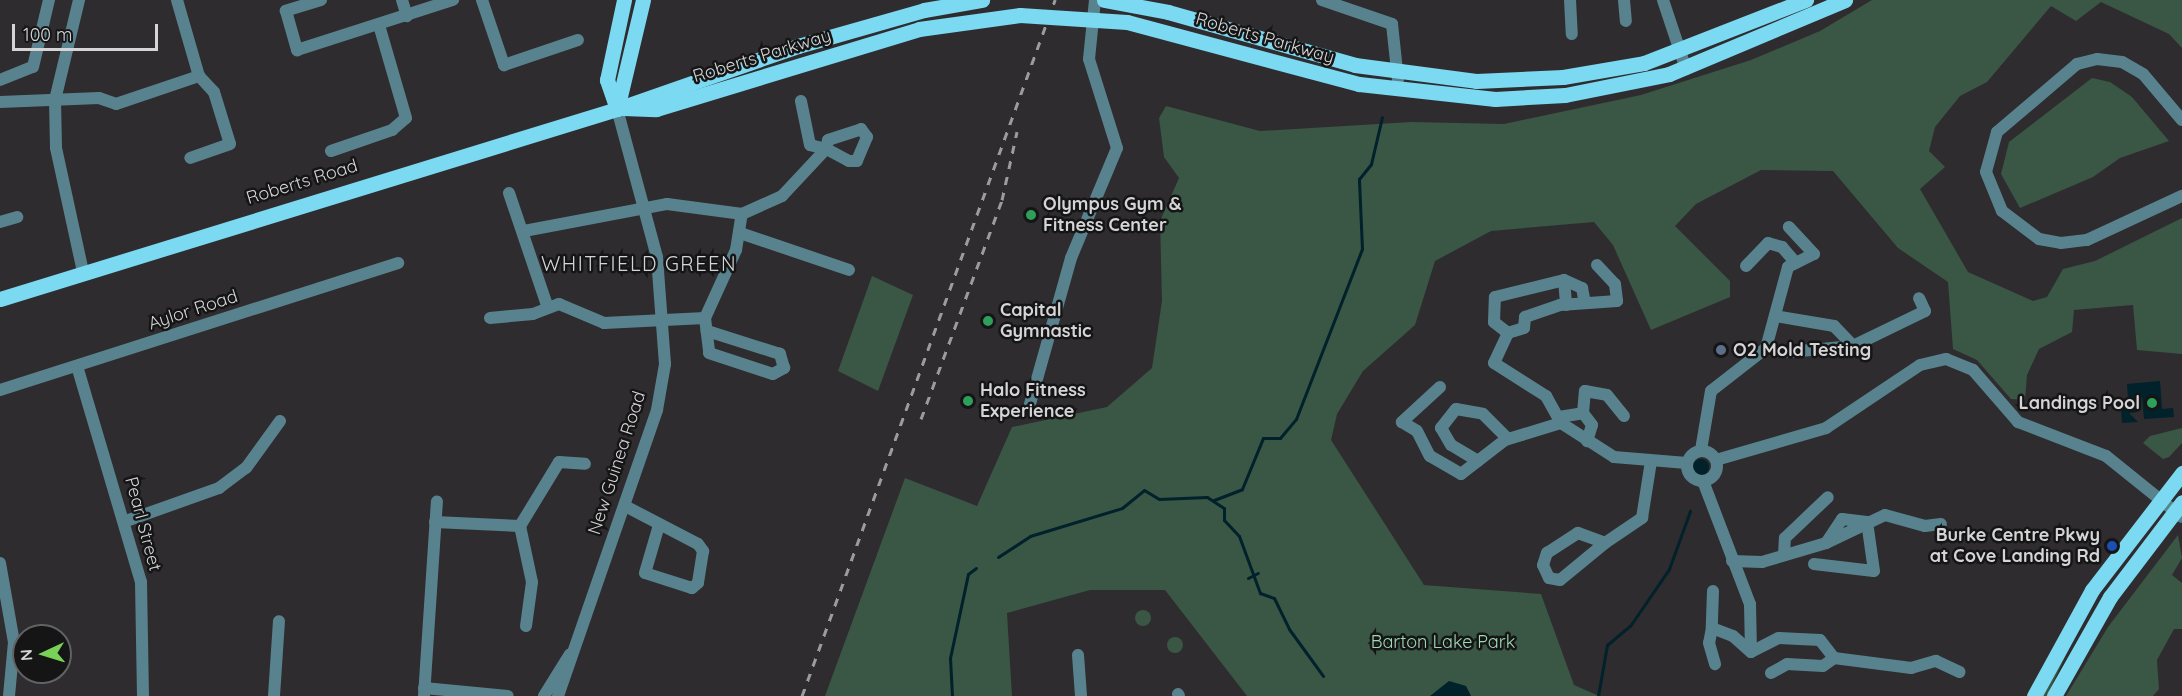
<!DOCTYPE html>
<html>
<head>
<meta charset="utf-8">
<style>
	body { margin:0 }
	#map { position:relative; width:2182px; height:696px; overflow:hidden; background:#2e2c2f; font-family:Quicksand,sans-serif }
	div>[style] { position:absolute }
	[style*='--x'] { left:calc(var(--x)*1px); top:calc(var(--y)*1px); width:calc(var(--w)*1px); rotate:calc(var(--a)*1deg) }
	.green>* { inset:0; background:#3a5645 }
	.round { border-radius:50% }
	.water>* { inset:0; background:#01212b }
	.stream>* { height:3px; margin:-1.5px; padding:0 1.5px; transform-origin:1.5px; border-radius:1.5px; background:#01212b }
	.minor>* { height:12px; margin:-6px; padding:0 6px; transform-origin:6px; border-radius:6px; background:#58838e }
	.minor>.ring { margin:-6px; padding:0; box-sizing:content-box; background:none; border:12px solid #58838e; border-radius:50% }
	.major>* { height:15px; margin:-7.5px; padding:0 7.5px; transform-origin:7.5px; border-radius:7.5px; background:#7bd9f1 }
	.rail>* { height:3px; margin-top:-1.5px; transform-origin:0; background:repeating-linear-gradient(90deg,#9c9b9d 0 8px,transparent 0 16px) }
	.major-bridge>* { height:15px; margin:-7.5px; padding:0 7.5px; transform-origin:7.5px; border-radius:7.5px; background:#7bd9f1 }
	.dots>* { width:16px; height:16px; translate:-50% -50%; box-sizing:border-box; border:3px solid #161516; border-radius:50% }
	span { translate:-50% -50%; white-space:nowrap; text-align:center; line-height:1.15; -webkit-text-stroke:5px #161516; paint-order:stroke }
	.street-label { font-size:18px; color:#d5d4d6 }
	.poi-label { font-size:18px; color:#d5d4d6; font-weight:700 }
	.left { translate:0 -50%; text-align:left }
	.right { translate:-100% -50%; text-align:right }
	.park-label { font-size:18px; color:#9ddab4 }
	.neighbourhood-label { font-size:20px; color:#d5d4d6; letter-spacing:1.5px }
	.north { position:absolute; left:12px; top:624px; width:60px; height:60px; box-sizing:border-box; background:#161516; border:2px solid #626163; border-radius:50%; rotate:266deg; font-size:16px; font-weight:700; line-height:24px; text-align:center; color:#d5d4d6 }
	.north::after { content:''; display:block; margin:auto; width:21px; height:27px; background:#79d158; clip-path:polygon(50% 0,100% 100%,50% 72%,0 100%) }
	.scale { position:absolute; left:12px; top:24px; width:146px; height:27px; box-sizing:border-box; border:3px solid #d5d4d6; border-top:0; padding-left:8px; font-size:18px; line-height:21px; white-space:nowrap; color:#d5d4d6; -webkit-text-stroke:4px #161516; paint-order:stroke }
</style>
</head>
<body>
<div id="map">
	<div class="green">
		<i style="clip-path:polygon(1872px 0,2182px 0,2182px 48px,2169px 34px,2101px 2px,2076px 21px,2051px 6px,1987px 82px,1960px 96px,1935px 127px,1929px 151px,1945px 167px,1920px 189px,1968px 272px,2033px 301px,2047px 297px,2063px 269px,2095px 261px,2182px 218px,2182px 354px,2137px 350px,2133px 305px,2074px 310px,2072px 332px,2039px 349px,2027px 375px,2025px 400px,2011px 399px,1977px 360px,1953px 349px,1948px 282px,1898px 248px,1833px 171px,1761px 170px,1696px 204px,1675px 226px,1730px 281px,1730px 297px,1651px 330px,1613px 245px,1594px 222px,1491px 231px,1435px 261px,1415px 325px,1363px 371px,1337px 414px,1331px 440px,1424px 585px,1541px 594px,1574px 685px,1599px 696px,1247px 696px,1165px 590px,1090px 590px,1007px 613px,1012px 696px,825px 696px,905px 478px,977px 506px,1012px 427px,1107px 407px,1152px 368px,1162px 301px,1160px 221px,1179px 178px,1164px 157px,1159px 118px,1166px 106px,1260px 131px,1411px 122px,1504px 124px,1641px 95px,1751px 60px,1820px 31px)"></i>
		<i style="clip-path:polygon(2092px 78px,2110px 82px,2132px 97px,2169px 141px,2120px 158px,2093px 177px,2020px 208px,2001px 174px,2009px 142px)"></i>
		<i style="clip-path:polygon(872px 276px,913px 295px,878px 391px,838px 371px)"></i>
		<i style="clip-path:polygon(2182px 428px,2182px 443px,2169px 457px,2163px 459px,2143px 443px,2150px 436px)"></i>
		<i style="clip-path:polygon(2178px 535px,2182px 558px,2172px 575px,2182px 583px,2182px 629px,2174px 629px,2157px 660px,2159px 689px,2153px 696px,2066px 696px,2108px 627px)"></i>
		<i class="round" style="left:1135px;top:610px;width:16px;height:16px"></i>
		<i style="clip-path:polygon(2081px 622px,2047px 696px,2041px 696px)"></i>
		<i class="round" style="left:1167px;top:637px;width:16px;height:16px"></i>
	</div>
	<div class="water">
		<i style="clip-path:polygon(2160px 381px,2162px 409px,2173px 408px,2174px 417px,2144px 419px,2142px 397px,2128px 398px,2127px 384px)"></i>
		<i style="clip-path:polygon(2136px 407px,2137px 412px,2129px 413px,2138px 422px,2122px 423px,2121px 408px)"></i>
		<i class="round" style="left:1693px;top:459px;width:16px;height:16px"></i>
		<i style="clip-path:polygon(1449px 681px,1466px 686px,1471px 696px,1430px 696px)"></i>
	</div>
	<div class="stream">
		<i style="--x:1214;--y:500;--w:30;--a:-21"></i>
		<i style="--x:1242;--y:489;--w:55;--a:-67.6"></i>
		<i style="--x:1263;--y:438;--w:17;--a:0"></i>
		<i style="--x:1280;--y:438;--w:25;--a:-50"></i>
		<i style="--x:1296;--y:419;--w:182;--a:-68.8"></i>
		<i style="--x:1362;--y:249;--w:70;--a:-92.5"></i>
		<i style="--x:1359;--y:179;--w:19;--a:-51"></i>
		<i style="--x:1371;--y:164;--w:48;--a:-76.8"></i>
		<i style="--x:998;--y:557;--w:38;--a:-33"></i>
		<i style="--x:1030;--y:536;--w:96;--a:-16.9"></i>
		<i style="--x:1122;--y:508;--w:28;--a:-39"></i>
		<i style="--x:1144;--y:490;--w:17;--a:31"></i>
		<i style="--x:1159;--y:499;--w:48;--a:-2.4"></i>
		<i style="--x:1207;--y:497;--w:20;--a:33"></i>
		<i style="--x:1224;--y:508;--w:12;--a:90"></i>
		<i style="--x:1224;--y:520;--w:22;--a:47"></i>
		<i style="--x:1239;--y:536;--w:61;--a:69.8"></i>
		<i style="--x:1260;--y:593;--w:15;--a:20"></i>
		<i style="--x:1274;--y:598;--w:34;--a:64"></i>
		<i style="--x:1289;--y:629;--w:58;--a:54.1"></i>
		<i style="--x:1248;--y:578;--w:11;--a:-27"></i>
		<i style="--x:952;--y:696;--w:38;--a:-93"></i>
		<i style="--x:950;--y:658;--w:86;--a:-77.9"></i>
		<i style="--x:968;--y:574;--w:10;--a:-37"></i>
		<i style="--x:1598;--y:696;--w:52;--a:-80"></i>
		<i style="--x:1607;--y:645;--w:30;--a:-40"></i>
		<i style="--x:1630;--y:626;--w:69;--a:-55.6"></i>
		<i style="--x:1669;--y:569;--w:62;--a:-70.1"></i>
	</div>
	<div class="minor">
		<i style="--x:79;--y:0;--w:103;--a:103.5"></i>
		<i style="--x:55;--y:100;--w:48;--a:88.8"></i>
		<i style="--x:56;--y:148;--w:127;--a:77.7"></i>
		<i style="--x:177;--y:0;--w:79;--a:73.9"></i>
		<i style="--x:199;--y:76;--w:22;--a:47"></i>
		<i style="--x:214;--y:92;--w:54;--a:72.9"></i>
		<i style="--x:230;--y:144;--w:42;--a:160.7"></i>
		<i style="--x:321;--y:0;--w:37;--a:163"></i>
		<i style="--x:286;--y:11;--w:41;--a:74.2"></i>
		<i style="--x:297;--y:50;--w:164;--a:-17.8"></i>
		<i style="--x:402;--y:0;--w:17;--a:73"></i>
		<i style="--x:482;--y:0;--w:69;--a:71.3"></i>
		<i style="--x:504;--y:65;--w:78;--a:-18.7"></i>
		<i style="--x:1322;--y:0;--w:74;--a:18.9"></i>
		<i style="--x:1392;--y:24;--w:56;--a:83.9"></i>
		<i style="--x:1570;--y:0;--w:34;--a:87"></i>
		<i style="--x:1624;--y:0;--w:21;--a:85"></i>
		<i style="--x:1663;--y:0;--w:73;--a:71.6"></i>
		<i style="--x:0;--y:80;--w:35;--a:-22"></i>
		<i style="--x:33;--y:67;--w:69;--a:-76.6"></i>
		<i style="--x:0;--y:102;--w:99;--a:-2.3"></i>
		<i style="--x:99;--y:98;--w:18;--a:19"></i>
		<i style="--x:116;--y:104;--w:88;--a:-18.6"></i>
		<i style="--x:2182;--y:120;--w:60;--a:-130.3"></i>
		<i style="--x:2143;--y:74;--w:24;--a:-150"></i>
		<i style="--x:2122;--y:62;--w:25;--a:-173"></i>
		<i style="--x:2097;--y:59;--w:21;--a:166"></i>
		<i style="--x:2077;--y:64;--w:105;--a:139.6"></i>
		<i style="--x:1997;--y:132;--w:41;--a:105.4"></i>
		<i style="--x:1986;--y:172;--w:42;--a:67.7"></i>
		<i style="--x:2002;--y:211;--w:46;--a:37.1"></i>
		<i style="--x:2039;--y:239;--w:22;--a:10"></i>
		<i style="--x:2061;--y:243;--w:26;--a:-7"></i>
		<i style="--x:2087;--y:240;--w:105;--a:-24.9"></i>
		<i style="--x:331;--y:151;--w:65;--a:-19"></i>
		<i style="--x:392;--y:130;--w:18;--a:-41"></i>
		<i style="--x:406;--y:118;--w:97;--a:-106.2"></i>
		<i style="--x:509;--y:193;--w:118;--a:71.3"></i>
		<i style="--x:0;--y:222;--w:18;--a:-16"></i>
		<i style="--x:524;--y:231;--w:146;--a:-10.7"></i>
		<i style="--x:667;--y:204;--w:76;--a:7.6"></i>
		<i style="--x:742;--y:214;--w:44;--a:-24.2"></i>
		<i style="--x:782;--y:196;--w:64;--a:-46.9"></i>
		<i style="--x:826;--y:149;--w:9;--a:-77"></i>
		<i style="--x:828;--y:140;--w:35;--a:-18"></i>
		<i style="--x:861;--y:129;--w:10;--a:53"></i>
		<i style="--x:867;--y:137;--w:26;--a:113"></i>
		<i style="--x:857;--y:161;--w:8;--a:180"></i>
		<i style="--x:849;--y:161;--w:26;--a:-152"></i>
		<i style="--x:826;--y:149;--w:16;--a:-166"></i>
		<i style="--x:810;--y:145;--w:45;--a:-101.6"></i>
		<i style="--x:740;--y:233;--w:115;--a:18.7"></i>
		<i style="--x:1597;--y:265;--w:26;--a:47"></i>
		<i style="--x:1615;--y:284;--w:17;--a:83"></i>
		<i style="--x:1617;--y:301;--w:57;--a:176"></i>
		<i style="--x:1560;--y:305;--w:37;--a:161"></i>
		<i style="--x:1525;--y:317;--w:11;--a:95"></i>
		<i style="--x:1524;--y:328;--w:17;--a:163"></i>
		<i style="--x:1508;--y:333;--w:33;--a:115"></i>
		<i style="--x:1494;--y:363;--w:62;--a:32.4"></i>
		<i style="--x:1546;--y:396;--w:31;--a:61"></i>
		<i style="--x:1561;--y:423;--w:63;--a:32.7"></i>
		<i style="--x:1614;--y:457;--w:73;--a:4.7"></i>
		<i style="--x:1746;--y:266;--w:32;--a:-46"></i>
		<i style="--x:1768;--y:243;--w:15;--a:16"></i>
		<i style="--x:1782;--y:247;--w:21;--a:49"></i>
		<i style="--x:1564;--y:280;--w:20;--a:24"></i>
		<i style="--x:1582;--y:288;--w:15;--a:79"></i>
		<i style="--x:1775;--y:316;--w:60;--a:9.6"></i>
		<i style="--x:1834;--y:326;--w:28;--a:46"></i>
		<i style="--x:1853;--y:346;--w:64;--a:174.6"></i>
		<i style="--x:490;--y:318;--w:43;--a:-5.3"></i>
		<i style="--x:533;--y:314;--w:28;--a:-21"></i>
		<i style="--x:559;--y:304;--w:49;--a:22.9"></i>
		<i style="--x:604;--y:323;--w:101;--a:-2.8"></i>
		<i style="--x:705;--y:318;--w:75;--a:-65.5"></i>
		<i style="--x:736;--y:250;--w:36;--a:-81"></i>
		<i style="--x:705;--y:318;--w:35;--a:83"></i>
		<i style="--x:709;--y:353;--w:67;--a:18.2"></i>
		<i style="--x:773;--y:374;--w:13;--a:-29"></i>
		<i style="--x:784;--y:368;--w:15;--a:-106"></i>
		<i style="--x:780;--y:354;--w:77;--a:-162.5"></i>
		<i style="--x:1508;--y:333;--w:18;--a:-142"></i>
		<i style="--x:1494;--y:322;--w:25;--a:-88"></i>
		<i style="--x:1495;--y:297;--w:71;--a:-13.8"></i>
		<i style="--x:1564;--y:280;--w:25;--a:85"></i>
		<i style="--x:1853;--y:346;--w:80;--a:-25.9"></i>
		<i style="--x:1925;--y:311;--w:14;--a:-115"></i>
		<i style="--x:77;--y:366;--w:225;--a:73.5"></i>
		<i style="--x:141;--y:582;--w:114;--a:89"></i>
		<i style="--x:1440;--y:387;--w:52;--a:137.4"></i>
		<i style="--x:1402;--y:422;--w:17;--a:31"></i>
		<i style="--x:1417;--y:431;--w:28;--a:63"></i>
		<i style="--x:1430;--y:456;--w:36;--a:30"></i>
		<i style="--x:1461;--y:474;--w:56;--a:-37.7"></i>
		<i style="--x:1505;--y:440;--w:59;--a:-16.9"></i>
		<i style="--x:0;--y:390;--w:418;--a:-17.7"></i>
		<i style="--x:1030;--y:404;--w:152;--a:-74.3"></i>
		<i style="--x:1071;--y:258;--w:119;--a:-67.3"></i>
		<i style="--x:1117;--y:148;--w:93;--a:-107.5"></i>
		<i style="--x:1089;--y:59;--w:59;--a:-84.2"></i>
		<i style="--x:1583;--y:413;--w:15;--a:53"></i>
		<i style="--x:1592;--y:425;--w:17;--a:107"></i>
		<i style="--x:1559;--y:417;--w:24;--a:-9"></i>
		<i style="--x:1583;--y:413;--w:22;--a:-85"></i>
		<i style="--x:1585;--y:391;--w:22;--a:10"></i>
		<i style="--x:1607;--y:395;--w:27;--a:51"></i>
		<i style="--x:1701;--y:450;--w:60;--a:-80.4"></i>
		<i style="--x:1711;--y:391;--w:70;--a:-38"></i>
		<i style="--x:1766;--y:348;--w:84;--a:-74.8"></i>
		<i style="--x:1788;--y:267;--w:29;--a:-27"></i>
		<i style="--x:1814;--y:254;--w:37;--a:-133"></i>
		<i class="ring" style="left:1687px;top:451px;width:18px;height:18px"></i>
		<i style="--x:1716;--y:460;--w:115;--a:-16.2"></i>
		<i style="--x:1826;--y:428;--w:113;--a:-33.8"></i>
		<i style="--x:1920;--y:365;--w:27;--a:-13"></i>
		<i style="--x:1946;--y:359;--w:29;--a:22"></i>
		<i style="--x:1973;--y:370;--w:69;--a:49.1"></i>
		<i style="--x:2018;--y:422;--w:94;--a:21.1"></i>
		<i style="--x:2106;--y:456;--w:97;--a:38.8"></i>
		<i style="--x:1478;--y:461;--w:31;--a:-149"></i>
		<i style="--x:1451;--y:445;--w:20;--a:-120"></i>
		<i style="--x:1441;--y:428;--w:24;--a:-52"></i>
		<i style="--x:1456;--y:409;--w:27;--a:10"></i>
		<i style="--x:1483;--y:414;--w:35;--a:45"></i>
		<i style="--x:1703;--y:481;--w:132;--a:69.1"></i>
		<i style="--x:1750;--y:604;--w:48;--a:88.8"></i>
		<i style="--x:1751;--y:652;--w:31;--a:-27"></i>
		<i style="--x:1779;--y:638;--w:41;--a:2.8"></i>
		<i style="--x:1820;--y:640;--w:23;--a:52"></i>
		<i style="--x:1834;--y:658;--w:78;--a:7.4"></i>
		<i style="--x:1911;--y:668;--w:26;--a:-16"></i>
		<i style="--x:1936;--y:661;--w:26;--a:25"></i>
		<i style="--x:625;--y:506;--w:82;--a:27.5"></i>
		<i style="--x:698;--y:544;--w:9;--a:54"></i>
		<i style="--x:703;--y:551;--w:32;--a:99"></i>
		<i style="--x:698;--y:583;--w:8;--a:140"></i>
		<i style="--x:692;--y:588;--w:49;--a:-162.3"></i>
		<i style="--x:645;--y:573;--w:50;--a:-73.7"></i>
		<i style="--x:126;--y:521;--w:99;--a:-19.5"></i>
		<i style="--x:219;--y:488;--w:34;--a:-37"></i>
		<i style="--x:246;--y:468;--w:58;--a:-54.1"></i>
		<i style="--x:435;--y:522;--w:85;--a:2.7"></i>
		<i style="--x:1605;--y:543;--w:58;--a:140.6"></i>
		<i style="--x:1560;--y:580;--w:11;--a:-170"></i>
		<i style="--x:1549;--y:578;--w:14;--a:-115"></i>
		<i style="--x:1543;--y:565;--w:13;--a:-72"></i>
		<i style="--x:1547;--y:553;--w:37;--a:-33"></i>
		<i style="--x:1578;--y:533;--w:29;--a:20"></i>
		<i style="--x:1605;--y:543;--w:45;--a:-34"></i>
		<i style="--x:1642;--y:518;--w:58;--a:-81"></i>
		<i style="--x:1826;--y:543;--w:29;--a:-56"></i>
		<i style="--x:1842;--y:519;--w:25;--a:7"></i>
		<i style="--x:1784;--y:555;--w:17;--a:-87"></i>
		<i style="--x:1785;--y:538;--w:59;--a:-43.6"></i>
		<i style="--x:1732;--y:561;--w:30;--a:2"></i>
		<i style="--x:1762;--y:562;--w:67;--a:-16.5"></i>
		<i style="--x:1826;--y:543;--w:65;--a:-25.4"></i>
		<i style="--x:1885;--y:515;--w:41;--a:15.4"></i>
		<i style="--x:1925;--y:526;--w:16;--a:-7"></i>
		<i style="--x:0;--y:563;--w:80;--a:80"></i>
		<i style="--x:14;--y:642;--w:54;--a:95.3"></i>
		<i style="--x:1814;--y:564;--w:60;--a:6.7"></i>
		<i style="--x:1874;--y:571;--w:49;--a:-98.1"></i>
		<i style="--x:1713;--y:591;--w:37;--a:92"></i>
		<i style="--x:1712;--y:628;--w:22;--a:21"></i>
		<i style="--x:1733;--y:636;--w:24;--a:42"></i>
		<i style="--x:526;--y:626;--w:44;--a:-82.2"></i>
		<i style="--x:532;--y:582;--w:57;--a:-102.1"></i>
		<i style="--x:520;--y:526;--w:75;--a:-58.6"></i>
		<i style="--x:559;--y:462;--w:26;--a:4"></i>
		<i style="--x:1712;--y:628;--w:15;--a:101"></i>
		<i style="--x:1709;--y:643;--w:22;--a:74"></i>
		<i style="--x:1078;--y:655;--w:41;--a:85.8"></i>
		<i style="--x:1771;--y:673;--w:18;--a:-29"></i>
		<i style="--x:1787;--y:664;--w:36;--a:3"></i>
		<i style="--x:1823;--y:666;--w:14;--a:-36"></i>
		<i style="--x:424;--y:688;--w:84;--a:5.4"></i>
		<i style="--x:1178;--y:694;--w:2;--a:63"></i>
		<i style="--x:274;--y:696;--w:75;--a:-86.2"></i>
		<i style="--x:424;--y:696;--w:195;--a:-86.2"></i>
		<i style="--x:544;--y:696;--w:49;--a:-58.2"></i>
		<i style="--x:558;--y:696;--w:303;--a:-70.9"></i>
		<i style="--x:657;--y:410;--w:47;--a:-80.1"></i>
		<i style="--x:665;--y:364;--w:107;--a:-94.3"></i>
		<i style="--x:657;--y:257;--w:153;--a:-105.1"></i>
	</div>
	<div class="major">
		<i style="--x:1104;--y:0;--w:65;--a:10.6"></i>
		<i style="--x:1168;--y:12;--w:194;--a:15.8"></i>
		<i style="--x:1355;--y:65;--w:122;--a:7.5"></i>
		<i style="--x:1476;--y:81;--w:87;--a:-2.6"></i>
		<i style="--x:1563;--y:77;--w:82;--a:-9.8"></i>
		<i style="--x:1644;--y:63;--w:174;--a:-21.3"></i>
		<i style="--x:1127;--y:22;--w:240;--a:15"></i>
		<i style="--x:1359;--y:84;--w:137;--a:6.3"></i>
		<i style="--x:1495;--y:99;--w:70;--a:-3.3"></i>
		<i style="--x:1565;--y:95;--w:106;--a:-11.4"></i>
		<i style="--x:1669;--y:74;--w:191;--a:-22.8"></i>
		<i style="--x:623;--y:108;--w:33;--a:2"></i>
		<i style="--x:656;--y:109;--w:275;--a:-16.9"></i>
		<i style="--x:919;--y:29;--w:102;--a:-7.9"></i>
		<i style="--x:617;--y:109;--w:112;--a:-76.6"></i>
		<i style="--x:617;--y:109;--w:31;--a:-109"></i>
		<i style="--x:607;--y:80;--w:82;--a:-78"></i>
		<i style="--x:0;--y:299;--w:646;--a:-17.12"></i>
		<i style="--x:617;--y:109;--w:192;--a:-19.2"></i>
		<i style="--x:798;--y:46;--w:131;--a:-15.9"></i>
		<i style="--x:924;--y:10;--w:59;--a:-9.8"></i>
		<i style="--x:2034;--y:696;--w:121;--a:-61.3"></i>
		<i style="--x:2092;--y:590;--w:148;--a:-52.4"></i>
		<i style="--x:2054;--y:696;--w:114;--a:-60.5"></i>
		<i style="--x:2110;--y:597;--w:119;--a:-52.8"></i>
	</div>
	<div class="rail">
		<i style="--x:921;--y:419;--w:233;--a:-69.7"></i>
		<i style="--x:1002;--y:200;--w:70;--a:-77.6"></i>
		<i style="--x:802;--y:696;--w:741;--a:-70.02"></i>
	</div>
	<div class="major-bridge">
		<i style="--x:1020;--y:15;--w:107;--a:3.7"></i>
	</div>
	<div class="dots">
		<i style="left:1031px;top:215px;background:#2e9e5b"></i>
		<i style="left:988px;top:321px;background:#2e9e5b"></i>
		<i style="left:1721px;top:350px;background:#5c6f8a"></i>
		<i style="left:968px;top:401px;background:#2e9e5b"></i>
		<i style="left:2152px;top:403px;background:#2e9e5b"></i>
		<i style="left:2112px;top:546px;background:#1a4fb4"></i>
	</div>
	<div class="street-label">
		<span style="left:1265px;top:38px;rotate:16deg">Roberts Parkway</span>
		<span style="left:762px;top:56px;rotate:-17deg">Roberts Parkway</span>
		<span style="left:302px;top:182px;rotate:-17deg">Roberts Road</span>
		<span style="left:193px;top:310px;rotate:-18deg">Aylor Road</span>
		<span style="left:617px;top:463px;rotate:-72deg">New Guinea Road</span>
		<span style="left:143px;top:524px;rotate:75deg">Pearl Street</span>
	</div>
	<div class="poi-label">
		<span class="left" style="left:1043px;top:215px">Olympus Gym &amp;<br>Fitness Center</span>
		<span class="left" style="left:1000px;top:321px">Capital<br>Gymnastic</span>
		<span class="left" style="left:1733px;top:350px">O2 Mold Testing</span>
		<span class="left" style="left:980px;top:401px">Halo Fitness<br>Experience</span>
		<span class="right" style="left:2140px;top:403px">Landings Pool</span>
		<span class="right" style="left:2100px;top:546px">Burke Centre Pkwy<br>at Cove Landing Rd</span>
	</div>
	<div class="park-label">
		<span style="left:1443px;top:642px">Barton Lake Park</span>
	</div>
	<div class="neighbourhood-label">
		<span style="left:639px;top:263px">WHITFIELD GREEN</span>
	</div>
	<div class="north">N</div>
	<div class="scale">100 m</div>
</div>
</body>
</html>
